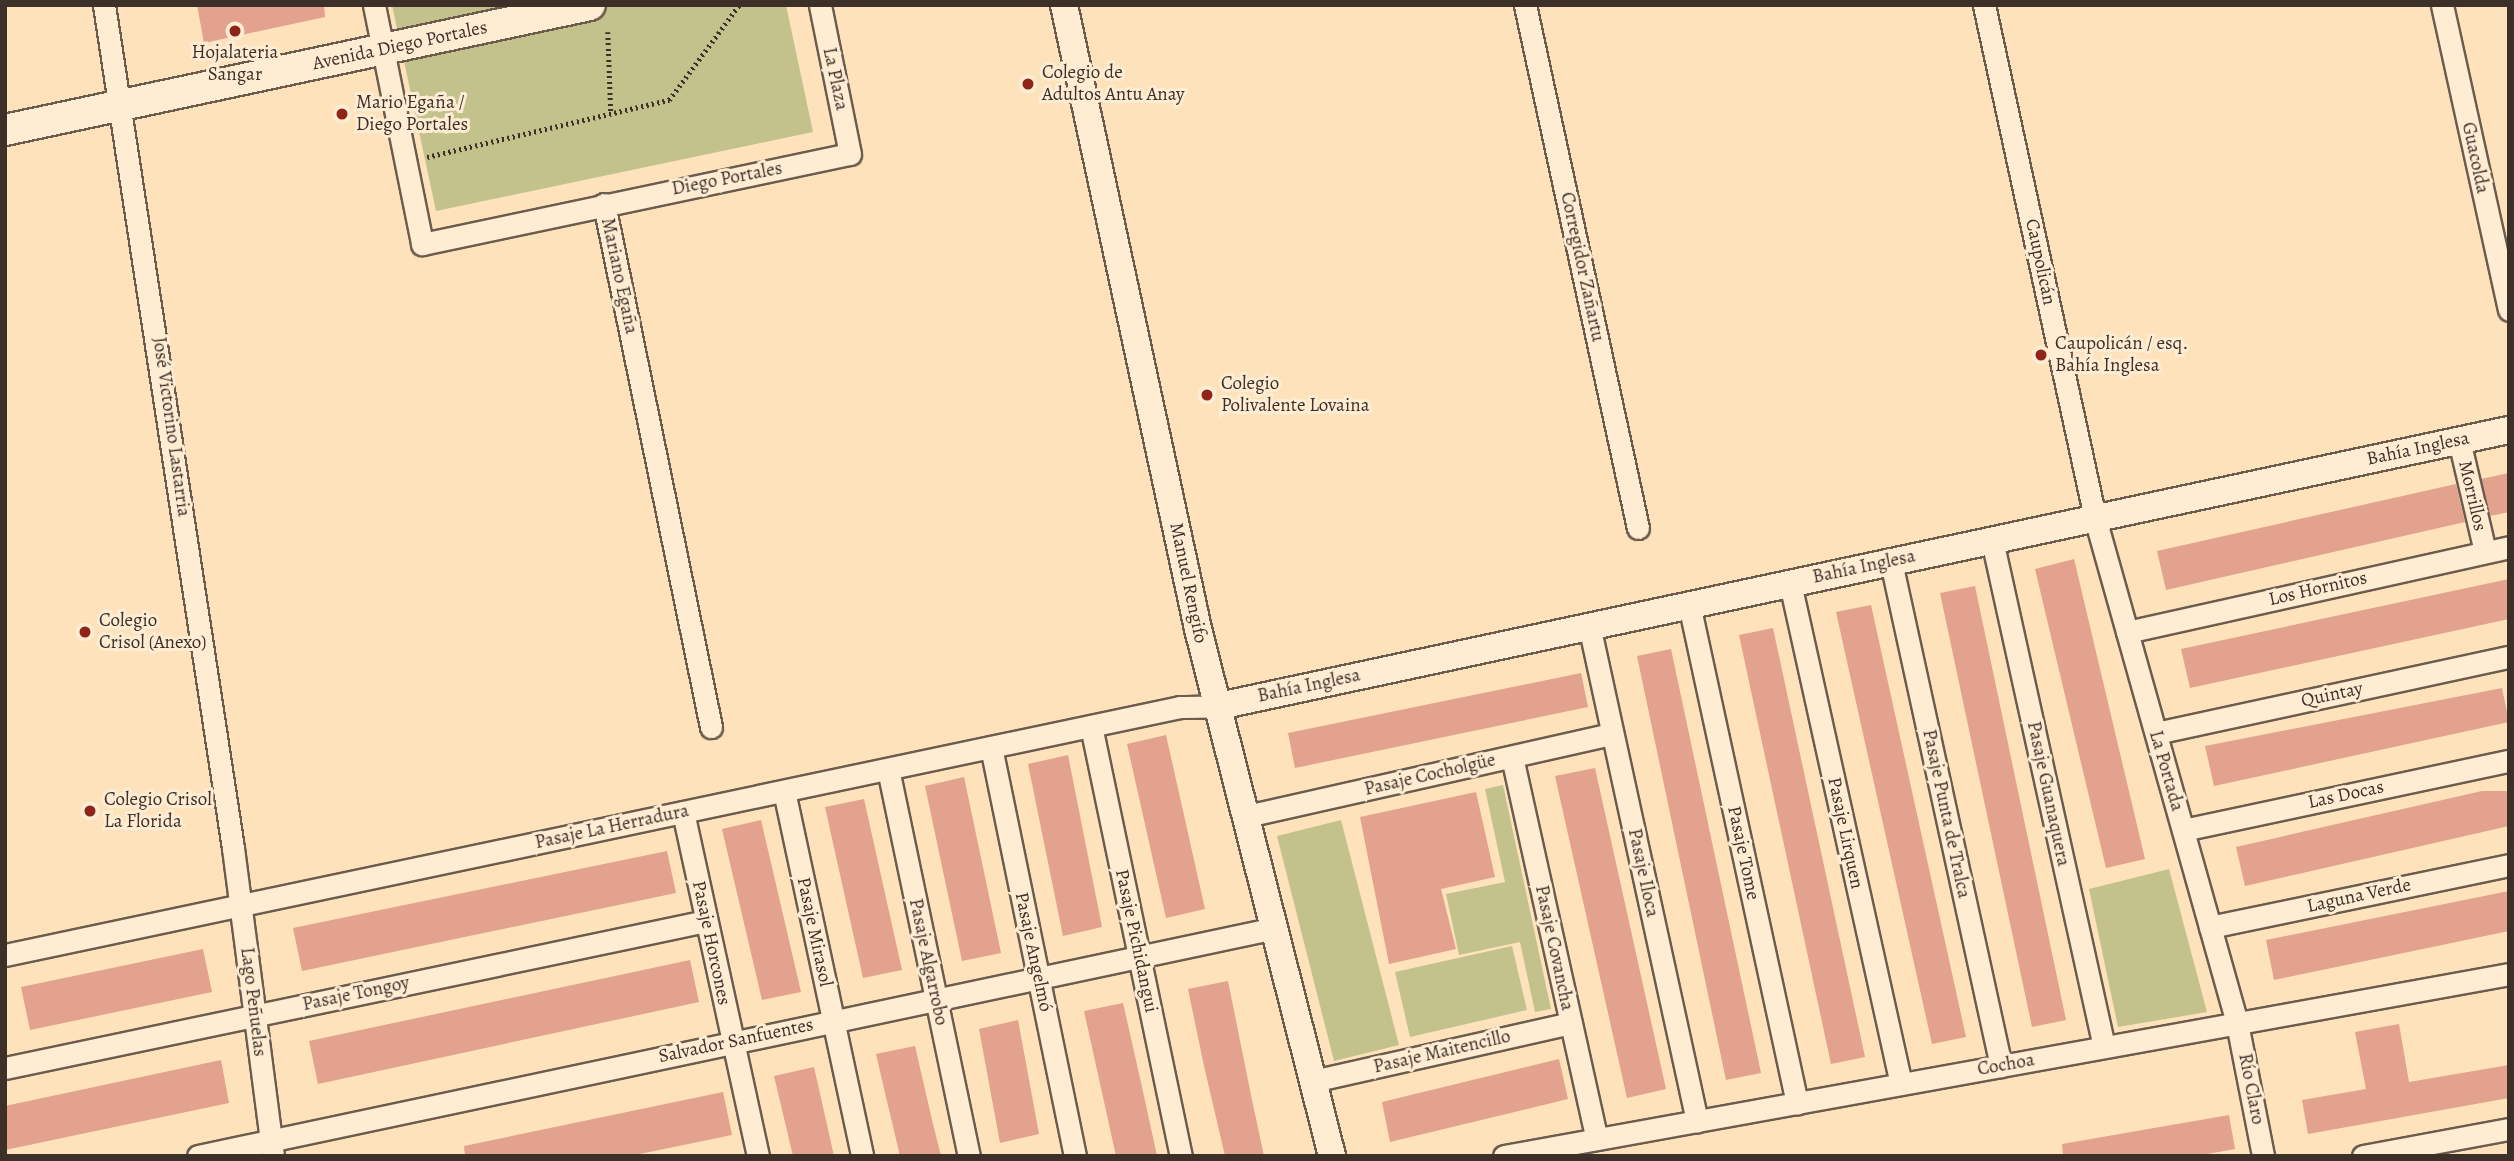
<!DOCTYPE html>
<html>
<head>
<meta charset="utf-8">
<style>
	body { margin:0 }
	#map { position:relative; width:2514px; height:1161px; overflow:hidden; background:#fde2bb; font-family:Alegreya,serif }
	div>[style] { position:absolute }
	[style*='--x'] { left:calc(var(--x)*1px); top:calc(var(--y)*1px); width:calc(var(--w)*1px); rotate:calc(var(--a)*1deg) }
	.green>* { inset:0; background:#c3c28d }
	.building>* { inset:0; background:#e2a28d }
	.path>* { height:4.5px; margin-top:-2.25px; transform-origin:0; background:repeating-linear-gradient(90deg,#3c3029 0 2px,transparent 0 5.5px) }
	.roads { filter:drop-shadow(2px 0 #6c5c4e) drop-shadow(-2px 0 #6c5c4e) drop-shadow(0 2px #6c5c4e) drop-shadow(0 -2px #6c5c4e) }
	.minor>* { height:21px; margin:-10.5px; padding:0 10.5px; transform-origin:10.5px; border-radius:10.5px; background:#feecd3 }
	.tertiary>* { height:26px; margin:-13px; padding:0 13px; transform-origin:13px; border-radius:13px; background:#feecd3 }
	.secondary>* { height:30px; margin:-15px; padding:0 15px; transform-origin:15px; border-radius:15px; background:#feecd3 }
	.dots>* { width:19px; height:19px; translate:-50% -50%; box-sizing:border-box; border:4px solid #feecd3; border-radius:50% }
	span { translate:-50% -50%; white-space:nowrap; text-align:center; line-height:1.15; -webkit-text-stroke:6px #feecd3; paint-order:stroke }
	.street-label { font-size:19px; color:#3c3029 }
	.poi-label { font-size:19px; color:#3c3029 }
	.left { translate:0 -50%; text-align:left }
	.frame { position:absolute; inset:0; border:7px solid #3c3029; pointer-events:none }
</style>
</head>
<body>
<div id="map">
	<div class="green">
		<i style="clip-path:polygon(392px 5px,786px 5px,813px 132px,436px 211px)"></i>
		<i style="clip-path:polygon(1503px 785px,1551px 1009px,1535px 1012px,1520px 942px,1459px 955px,1446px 894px,1505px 882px,1485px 789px)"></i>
		<i style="clip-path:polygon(1341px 820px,1399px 1045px,1334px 1061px,1277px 836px)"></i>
		<i style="clip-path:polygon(2169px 869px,2207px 1012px,2118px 1027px,2089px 889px)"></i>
		<i style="clip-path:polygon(1512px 946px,1527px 1010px,1410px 1037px,1395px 972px)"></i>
	</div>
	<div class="building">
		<i style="clip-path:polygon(197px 5px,324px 5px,325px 17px,204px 43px)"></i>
		<i style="clip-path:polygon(2509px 473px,2509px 512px,2490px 516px,2481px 479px)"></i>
		<i style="clip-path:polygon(2456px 484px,2465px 522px,2166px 590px,2157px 551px)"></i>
		<i style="clip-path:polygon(2074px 559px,2145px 859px,2106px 868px,2035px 569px)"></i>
		<i style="clip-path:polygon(2509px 579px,2509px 619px,2190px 688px,2181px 649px)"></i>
		<i style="clip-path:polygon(1975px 586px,2066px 1020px,2032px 1027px,1940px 593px)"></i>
		<i style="clip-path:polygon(1871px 605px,1966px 1037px,1932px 1044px,1836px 612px)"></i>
		<i style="clip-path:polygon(1773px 628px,1865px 1057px,1831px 1064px,1739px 635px)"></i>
		<i style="clip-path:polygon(1671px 649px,1761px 1073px,1726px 1080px,1637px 656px)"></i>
		<i style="clip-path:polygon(1581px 673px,1588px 707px,1295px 768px,1288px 733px)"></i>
		<i style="clip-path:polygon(2502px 688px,2509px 722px,2214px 786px,2205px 746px)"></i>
		<i style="clip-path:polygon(1166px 735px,1205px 909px,1166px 918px,1127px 744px)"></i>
		<i style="clip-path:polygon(1068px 755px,1102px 927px,1063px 936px,1028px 764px)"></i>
		<i style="clip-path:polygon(1595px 768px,1666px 1089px,1627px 1098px,1555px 776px)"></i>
		<i style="clip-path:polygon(964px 777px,1001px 953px,962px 961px,925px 786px)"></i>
		<i style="clip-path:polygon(2482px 791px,2509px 791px,2509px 826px,2245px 886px,2236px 847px)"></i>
		<i style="clip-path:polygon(1476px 792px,1495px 877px,1441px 889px,1456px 949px,1389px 964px,1360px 817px)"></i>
		<i style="clip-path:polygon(864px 799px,902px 970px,863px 978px,825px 807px)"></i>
		<i style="clip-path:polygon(761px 820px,801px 992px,762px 1000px,722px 829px)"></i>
		<i style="clip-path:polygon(667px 851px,676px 893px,302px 971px,293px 928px)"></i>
		<i style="clip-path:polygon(2509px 891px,2509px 931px,2274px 980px,2266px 940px)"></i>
		<i style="clip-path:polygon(203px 949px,212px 992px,30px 1030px,21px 987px)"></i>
		<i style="clip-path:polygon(690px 960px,699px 1002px,318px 1084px,309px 1041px)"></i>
		<i style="clip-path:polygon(1228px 981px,1252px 1100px,1264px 1156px,1225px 1156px,1204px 1066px,1188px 989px)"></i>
		<i style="clip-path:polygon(1123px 1003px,1142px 1087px,1157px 1156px,1116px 1156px,1084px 1011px)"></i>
		<i style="clip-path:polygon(1018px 1020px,1039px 1134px,1000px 1143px,979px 1029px)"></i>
		<i style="clip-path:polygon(2399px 1024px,2409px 1082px,2509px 1065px,2509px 1098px,2308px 1134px,2302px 1100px,2366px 1089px,2355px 1032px)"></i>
		<i style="clip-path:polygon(915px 1046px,932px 1120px,941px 1156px,900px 1156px,886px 1097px,876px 1054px)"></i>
		<i style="clip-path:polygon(1559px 1059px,1568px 1099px,1390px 1142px,1382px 1102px)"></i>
		<i style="clip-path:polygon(221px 1060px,229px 1103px,5px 1150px,5px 1106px)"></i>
		<i style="clip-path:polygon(814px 1067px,834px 1156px,793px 1156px,774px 1076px)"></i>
		<i style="clip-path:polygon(723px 1092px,732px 1135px,630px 1156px,465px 1156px,464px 1146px)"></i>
		<i style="clip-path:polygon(2229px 1115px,2235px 1149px,2196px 1156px,2063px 1156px,2062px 1144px)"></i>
	</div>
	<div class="path">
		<i style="--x:608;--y:32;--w:82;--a:87.9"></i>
		<i style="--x:427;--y:157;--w:249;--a:-13.3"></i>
		<i style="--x:669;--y:100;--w:118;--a:-53.6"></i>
	</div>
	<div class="roads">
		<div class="minor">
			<i style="--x:104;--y:5;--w:853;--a:81.3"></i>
			<i style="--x:233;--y:848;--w:311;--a:82.6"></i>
			<i style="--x:374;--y:5;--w:244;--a:78.6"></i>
			<i style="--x:422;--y:244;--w:437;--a:-11.9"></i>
			<i style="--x:850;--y:154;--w:152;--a:-101.4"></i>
			<i style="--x:1525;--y:5;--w:535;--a:77.81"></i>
			<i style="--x:1984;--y:5;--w:525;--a:77.79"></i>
			<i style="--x:2095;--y:518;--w:525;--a:74.29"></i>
			<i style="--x:2237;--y:1023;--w:136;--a:78.9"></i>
			<i style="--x:2442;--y:5;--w:312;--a:77.6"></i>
			<i style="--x:604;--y:204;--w:534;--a:78.44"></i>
			<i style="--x:2459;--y:440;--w:115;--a:76.9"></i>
			<i style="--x:1992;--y:540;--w:519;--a:77.54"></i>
			<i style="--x:1891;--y:562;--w:516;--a:77.69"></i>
			<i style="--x:1790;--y:583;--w:513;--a:77.51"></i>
			<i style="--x:1689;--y:604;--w:511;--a:77.79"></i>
			<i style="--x:1589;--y:625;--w:508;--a:77.72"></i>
			<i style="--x:2127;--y:632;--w:391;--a:-12.5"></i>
			<i style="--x:1091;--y:726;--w:439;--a:78.2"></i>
			<i style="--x:2156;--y:733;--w:361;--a:-12.2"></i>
			<i style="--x:991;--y:747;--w:418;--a:78.4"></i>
			<i style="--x:1512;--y:757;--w:391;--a:77.5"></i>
			<i style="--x:888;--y:769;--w:395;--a:78.2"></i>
			<i style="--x:784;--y:791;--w:373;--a:77.9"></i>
			<i style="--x:683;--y:812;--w:352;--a:77.7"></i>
			<i style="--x:1247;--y:816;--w:374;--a:-12.7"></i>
			<i style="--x:2183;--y:830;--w:333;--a:-12"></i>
			<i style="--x:2210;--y:927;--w:305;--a:-11.7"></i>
			<i style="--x:5;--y:955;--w:1201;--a:-11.92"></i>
			<i style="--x:1180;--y:707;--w:39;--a:-1"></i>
			<i style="--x:5;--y:1068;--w:716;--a:-11.84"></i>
			<i style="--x:1313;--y:1081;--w:264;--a:-12.7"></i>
			<i style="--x:198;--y:1156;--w:1101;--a:-11.95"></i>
			<i style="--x:1504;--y:1156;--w:1021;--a:-10.26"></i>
			<i style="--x:2363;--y:1156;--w:148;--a:-10.5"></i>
		</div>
		<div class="tertiary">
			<i style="--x:1064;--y:5;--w:638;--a:77.88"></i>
			<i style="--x:1198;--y:629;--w:544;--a:75.73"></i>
			<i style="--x:1219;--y:706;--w:1319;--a:-12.08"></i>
		</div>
		<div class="secondary">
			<i style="--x:5;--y:130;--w:598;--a:-12.06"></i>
		</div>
	</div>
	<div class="dots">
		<i style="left:235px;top:31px;background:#8f2418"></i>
		<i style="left:1028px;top:84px;background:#8f2418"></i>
		<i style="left:342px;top:114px;background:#8f2418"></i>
		<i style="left:2041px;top:355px;background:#8f2418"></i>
		<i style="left:1207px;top:395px;background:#8f2418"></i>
		<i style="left:85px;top:632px;background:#8f2418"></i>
		<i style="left:90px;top:811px;background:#8f2418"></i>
	</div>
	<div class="street-label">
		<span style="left:400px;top:46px;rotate:-12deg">Avenida Diego Portales</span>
		<span style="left:835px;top:79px;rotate:78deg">La Plaza</span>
		<span style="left:2475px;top:158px;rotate:78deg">Guacolda</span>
		<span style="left:727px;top:179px;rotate:-11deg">Diego Portales</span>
		<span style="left:2040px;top:262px;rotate:78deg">Caupolicán</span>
		<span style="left:1582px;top:267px;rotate:78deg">Corregidor Zañartu</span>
		<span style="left:619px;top:276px;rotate:78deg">Mariano Egaña</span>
		<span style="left:171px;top:427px;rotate:82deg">José Victorino Lastarria</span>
		<span style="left:2418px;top:449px;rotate:-12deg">Bahía Inglesa</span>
		<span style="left:2472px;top:496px;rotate:77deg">Morrillos</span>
		<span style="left:1864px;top:567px;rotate:-12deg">Bahía Inglesa</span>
		<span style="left:1188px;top:583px;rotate:78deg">Manuel Rengifo</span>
		<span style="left:2318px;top:589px;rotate:-13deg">Los Hornitos</span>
		<span style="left:1309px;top:686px;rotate:-12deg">Bahía Inglesa</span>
		<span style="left:2332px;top:695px;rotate:-12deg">Quintay</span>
		<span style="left:2166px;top:771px;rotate:74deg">La Portada</span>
		<span style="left:1430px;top:775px;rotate:-13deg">Pasaje Cocholgüe</span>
		<span style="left:2048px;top:794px;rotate:78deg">Pasaje Guanaquera</span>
		<span style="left:2346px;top:795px;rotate:-12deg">Las Docas</span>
		<span style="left:1946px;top:814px;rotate:78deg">Pasaje Punta de Tralca</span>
		<span style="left:612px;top:827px;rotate:-12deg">Pasaje La Herradura</span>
		<span style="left:1845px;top:833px;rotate:78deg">Pasaje Lirquen</span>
		<span style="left:1743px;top:853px;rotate:78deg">Pasaje Tome</span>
		<span style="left:1643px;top:873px;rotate:78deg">Pasaje Iloca</span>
		<span style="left:2359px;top:896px;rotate:-12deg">Laguna Verde</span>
		<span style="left:814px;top:932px;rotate:78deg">Pasaje Mirasol</span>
		<span style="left:1136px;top:941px;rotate:78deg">Pasaje Pichidangui</span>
		<span style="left:711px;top:943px;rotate:78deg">Pasaje Horcones</span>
		<span style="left:1554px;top:948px;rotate:78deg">Pasaje Covancha</span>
		<span style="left:1033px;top:952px;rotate:78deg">Pasaje Angelmó</span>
		<span style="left:928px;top:962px;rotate:78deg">Pasaje Algarrobo</span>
		<span style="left:356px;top:994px;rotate:-12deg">Pasaje Tongoy</span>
		<span style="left:253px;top:1002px;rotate:83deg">Lago Peñuelas</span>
		<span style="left:736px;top:1041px;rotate:-12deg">Salvador Sanfuentes</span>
		<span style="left:1442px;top:1052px;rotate:-13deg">Pasaje Maitencillo</span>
		<span style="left:2006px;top:1065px;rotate:-10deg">Cochoa</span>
		<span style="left:2251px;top:1089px;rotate:79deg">Río Claro</span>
	</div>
	<div class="poi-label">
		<span style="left:235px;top:64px">Hojalateria<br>Sangar</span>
		<span class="left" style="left:1042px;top:84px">Colegio de<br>Adultos Antu Anay</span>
		<span class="left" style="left:356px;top:114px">Mario Egaña /<br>Diego Portales</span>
		<span class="left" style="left:2055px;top:355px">Caupolicán / esq.<br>Bahía Inglesa</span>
		<span class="left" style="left:1221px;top:395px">Colegio<br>Polivalente Lovaina</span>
		<span class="left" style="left:99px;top:632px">Colegio<br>Crisol (Anexo)</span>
		<span class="left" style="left:104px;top:811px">Colegio Crisol<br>La Florida</span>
	</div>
	<div class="frame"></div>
</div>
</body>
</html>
